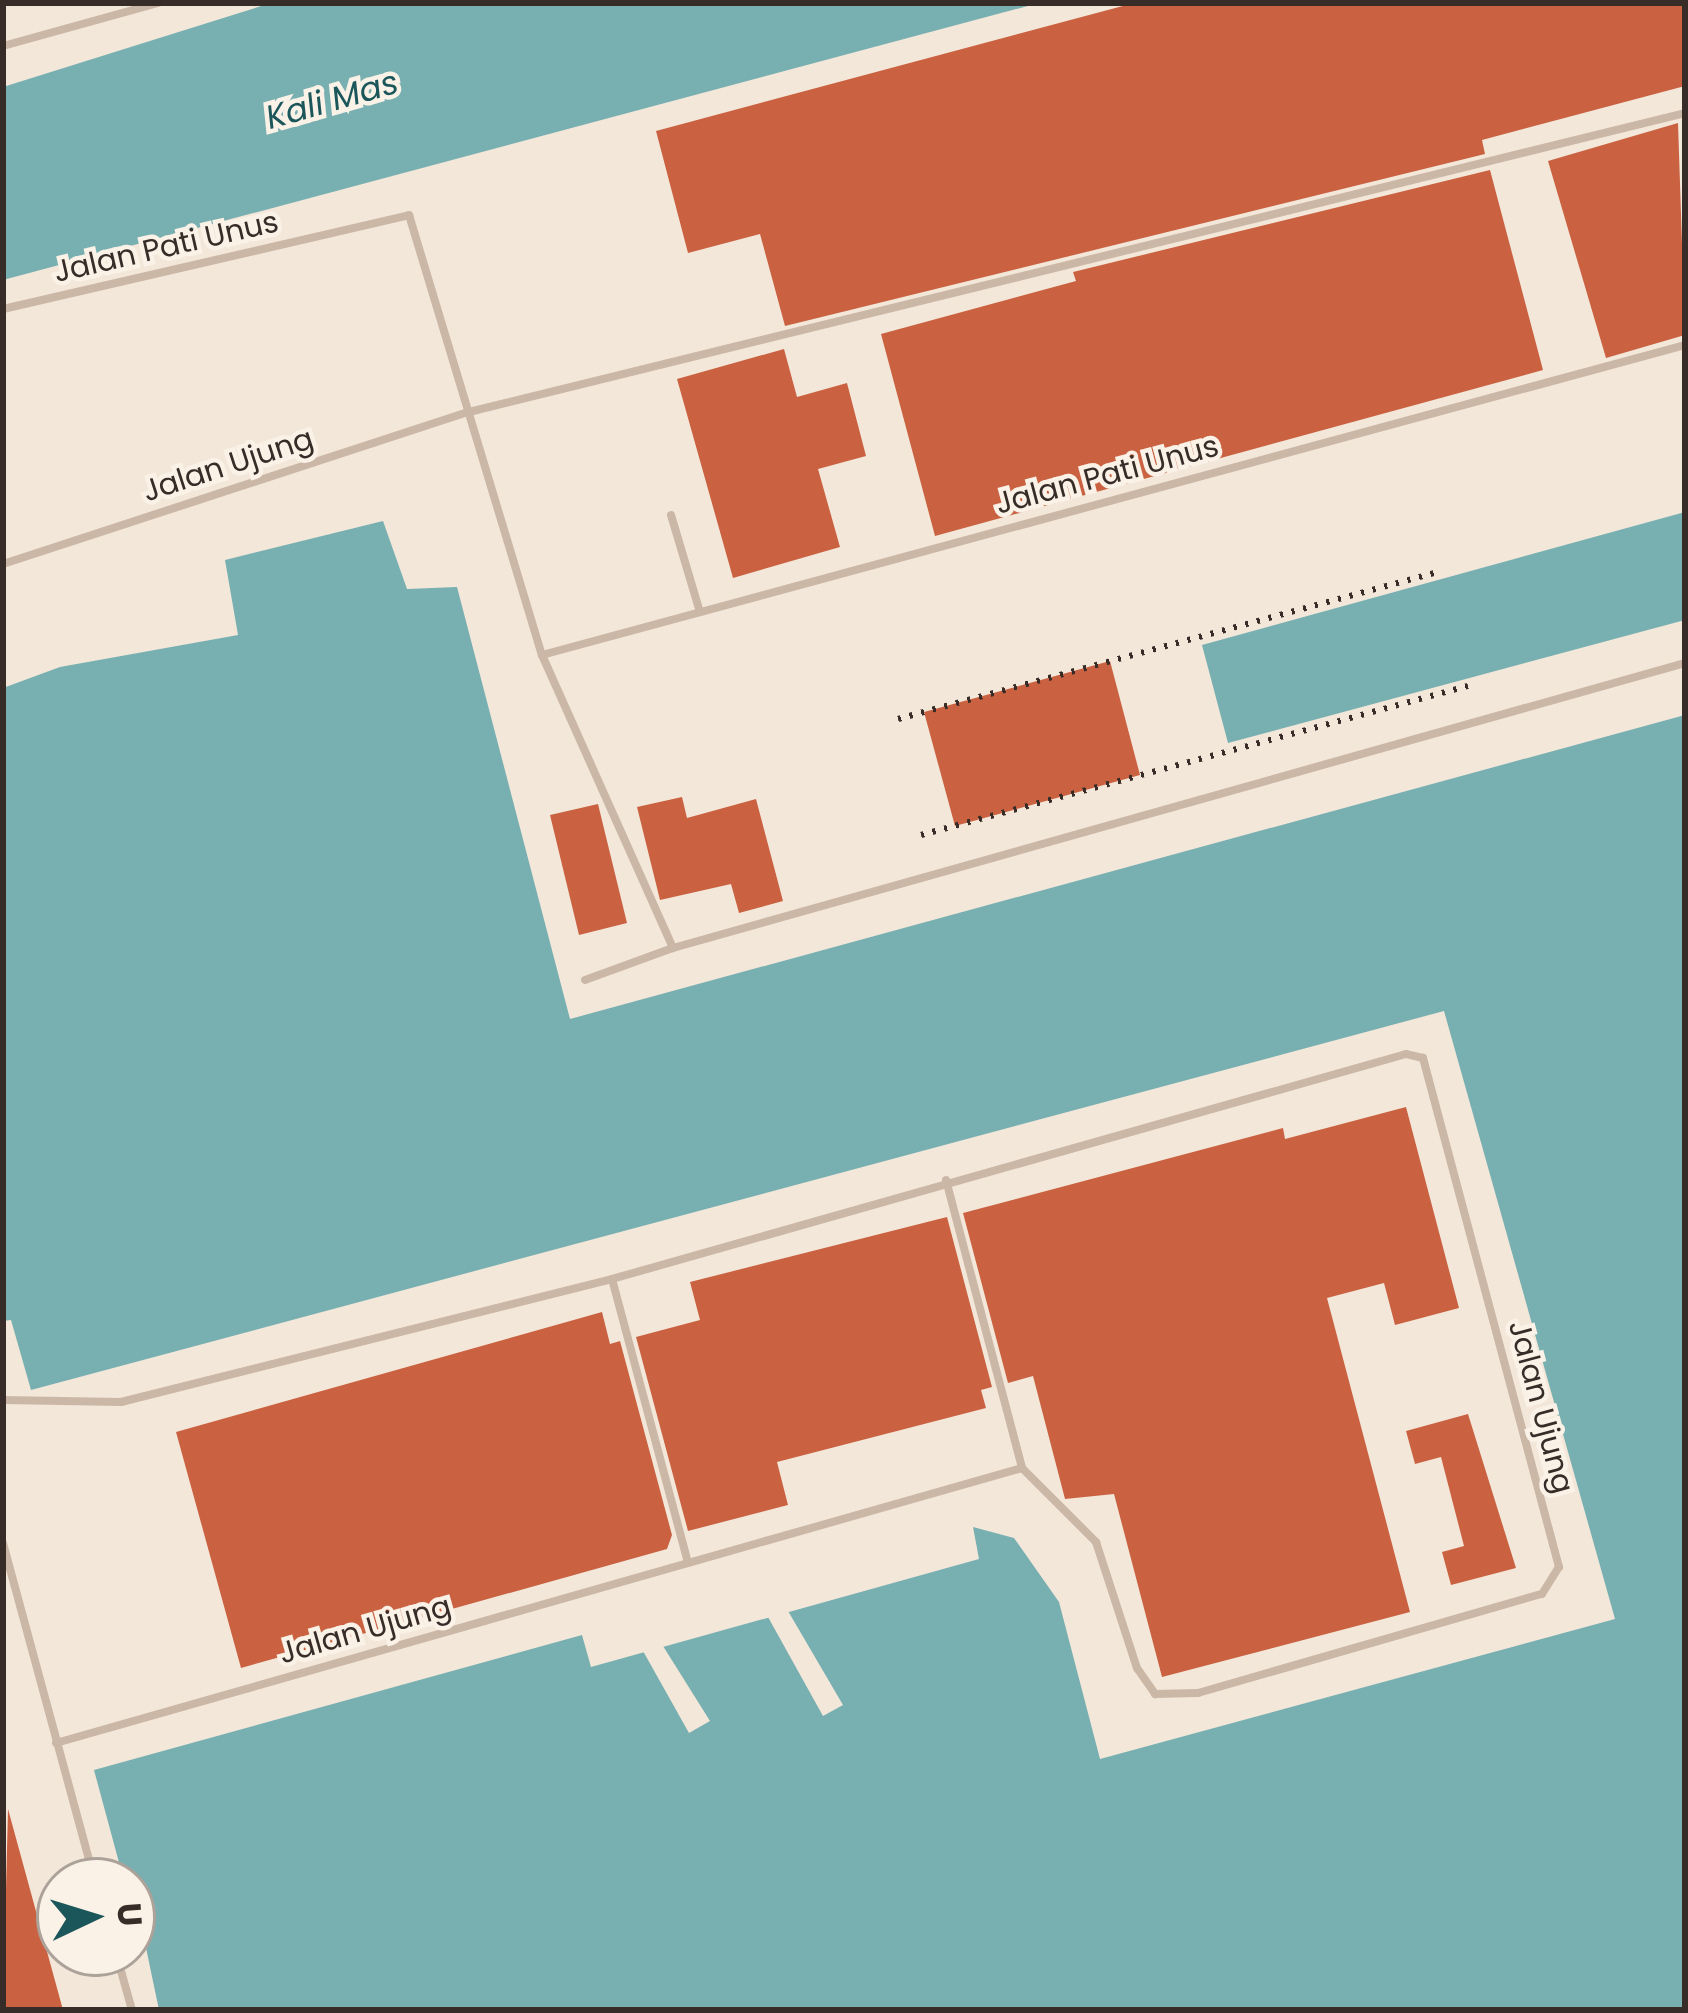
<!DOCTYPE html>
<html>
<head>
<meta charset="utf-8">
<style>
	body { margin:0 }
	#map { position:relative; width:1688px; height:2013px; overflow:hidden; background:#f3e7da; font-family:Poppins,sans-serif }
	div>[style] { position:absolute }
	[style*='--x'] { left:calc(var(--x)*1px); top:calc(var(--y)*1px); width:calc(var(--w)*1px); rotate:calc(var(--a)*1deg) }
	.water>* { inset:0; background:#78afb1 }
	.pier>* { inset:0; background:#f3e7da }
	.building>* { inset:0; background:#ca6241 }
	.service>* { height:8px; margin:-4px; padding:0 4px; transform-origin:4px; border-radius:4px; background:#cbb7a6 }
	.rail>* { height:6px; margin-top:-3px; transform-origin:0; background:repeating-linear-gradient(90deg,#372c27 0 3px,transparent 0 12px) }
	span { translate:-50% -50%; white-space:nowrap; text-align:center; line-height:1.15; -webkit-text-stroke:9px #faf1e7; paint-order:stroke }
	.street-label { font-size:30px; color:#372c27 }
	.water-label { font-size:33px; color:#1b565a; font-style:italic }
	.frame { position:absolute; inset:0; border:6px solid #372c27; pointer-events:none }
	.north { position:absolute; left:36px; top:1857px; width:120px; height:120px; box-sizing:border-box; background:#faf1e7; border:3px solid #aca29a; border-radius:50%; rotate:86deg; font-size:33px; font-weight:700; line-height:48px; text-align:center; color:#372c27 }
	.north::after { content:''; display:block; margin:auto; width:42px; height:54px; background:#1b565a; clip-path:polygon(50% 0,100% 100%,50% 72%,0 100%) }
</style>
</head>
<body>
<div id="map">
	<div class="water">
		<i style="clip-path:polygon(271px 3px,1039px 3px,3px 280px,3px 87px)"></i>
		<i style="clip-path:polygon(1685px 512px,1685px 620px,1228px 743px,1202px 645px)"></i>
		<i style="clip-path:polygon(383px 521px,407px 589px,457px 587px,570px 1019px,1685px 715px,1685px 2010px,159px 2010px,132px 1881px,124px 1881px,94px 1770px,582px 1635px,591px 1667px,979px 1559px,973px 1527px,1014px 1538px,1059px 1602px,1100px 1759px,1615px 1619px,1444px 1011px,31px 1390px,11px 1320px,3px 1321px,3px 688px,60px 667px,238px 635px,225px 560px)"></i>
	</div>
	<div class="pier">
		<i style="clip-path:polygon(788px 1611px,843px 1705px,823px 1716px,768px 1617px)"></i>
		<i style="clip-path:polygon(663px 1646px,710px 1721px,689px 1733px,643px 1651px)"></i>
	</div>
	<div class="building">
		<i style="clip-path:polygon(1134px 3px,1685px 3px,1685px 86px,1482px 140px,1485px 154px,785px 326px,760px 234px,688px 253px,656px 131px)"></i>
		<i style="clip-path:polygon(1678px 123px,1685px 335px,1606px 358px,1548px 161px)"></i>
		<i style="clip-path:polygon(1490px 170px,1543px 370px,935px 536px,881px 334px,1076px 281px,1073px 272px)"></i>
		<i style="clip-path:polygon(784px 349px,797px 397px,847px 383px,866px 456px,818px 469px,840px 547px,733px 578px,677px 379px)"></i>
		<i style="clip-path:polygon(1110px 661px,1140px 775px,955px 826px,924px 712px)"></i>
		<i style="clip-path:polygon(682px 797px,687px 818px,756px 799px,783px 901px,739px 913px,731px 884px,660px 900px,637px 807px)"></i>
		<i style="clip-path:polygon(598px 804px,627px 923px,579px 935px,550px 815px)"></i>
		<i style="clip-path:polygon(1406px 1107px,1459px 1308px,1395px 1325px,1384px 1283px,1327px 1298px,1410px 1612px,1162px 1677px,1114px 1494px,1065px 1499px,1033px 1376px,1008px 1383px,963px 1213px,1283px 1128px,1285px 1139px)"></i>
		<i style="clip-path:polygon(947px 1217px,992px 1387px,981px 1390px,986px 1408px,777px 1462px,788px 1505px,688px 1531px,636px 1337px,700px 1320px,690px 1282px)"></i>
		<i style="clip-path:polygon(602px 1312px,610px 1344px,620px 1341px,672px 1535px,667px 1549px,241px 1668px,176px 1432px)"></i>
		<i style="clip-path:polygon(1468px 1414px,1516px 1568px,1451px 1585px,1442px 1552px,1464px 1546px,1441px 1457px,1415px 1464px,1406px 1431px)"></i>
		<i style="clip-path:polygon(8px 1809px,63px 2010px,3px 2010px)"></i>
	</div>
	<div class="service">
		<i style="--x:3;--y:46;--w:161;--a:-15.5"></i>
		<i style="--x:3;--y:309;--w:417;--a:-13"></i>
		<i style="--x:409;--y:215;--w:460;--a:73.2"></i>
		<i style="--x:542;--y:655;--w:321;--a:65.9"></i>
		<i style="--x:673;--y:948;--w:1051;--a:-15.73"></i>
		<i style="--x:671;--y:515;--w:98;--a:73.4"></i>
		<i style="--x:3;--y:564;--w:490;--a:-18.1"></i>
		<i style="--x:469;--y:412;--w:1252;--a:-13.81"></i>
		<i style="--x:542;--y:655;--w:1184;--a:-15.17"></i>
		<i style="--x:585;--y:980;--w:94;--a:-20"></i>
		<i style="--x:946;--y:1180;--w:298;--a:75.2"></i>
		<i style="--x:3;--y:1400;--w:118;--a:1"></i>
		<i style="--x:121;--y:1402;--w:506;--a:-14.06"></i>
		<i style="--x:3;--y:1543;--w:350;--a:74.8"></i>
		<i style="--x:56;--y:1743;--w:1004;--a:-15.89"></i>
		<i style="--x:1022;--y:1468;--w:105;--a:45"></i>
		<i style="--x:1096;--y:1542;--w:133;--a:72"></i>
		<i style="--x:1137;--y:1668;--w:32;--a:55"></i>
		<i style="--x:1155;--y:1694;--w:43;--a:-1.3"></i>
		<i style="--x:1198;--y:1693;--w:358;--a:-16.1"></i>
		<i style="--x:1542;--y:1594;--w:32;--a:-58"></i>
		<i style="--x:1559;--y:1567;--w:527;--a:-104.96"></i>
		<i style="--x:1423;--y:1058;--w:17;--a:-167"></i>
		<i style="--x:1406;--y:1054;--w:825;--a:164.18"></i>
		<i style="--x:612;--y:1279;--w:294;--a:75"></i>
		<i style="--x:116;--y:1953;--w:59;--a:74.3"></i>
	</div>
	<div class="rail">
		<i style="--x:898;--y:719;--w:560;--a:-15.23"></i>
		<i style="--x:921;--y:835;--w:567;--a:-15.24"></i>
	</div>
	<div class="street-label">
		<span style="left:166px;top:247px;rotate:-13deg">Jalan Pati Unus</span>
		<span style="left:228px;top:465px;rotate:-18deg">Jalan Ujung</span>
		<span style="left:1107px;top:475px;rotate:-15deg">Jalan Pati Unus</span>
		<span style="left:1541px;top:1407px;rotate:75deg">Jalan Ujung</span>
		<span style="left:365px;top:1630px;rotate:-16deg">Jalan Ujung</span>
	</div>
	<div class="water-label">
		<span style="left:332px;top:100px;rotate:-16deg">Kali Mas</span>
	</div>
	<div class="frame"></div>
	<div class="north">U</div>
</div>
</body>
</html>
